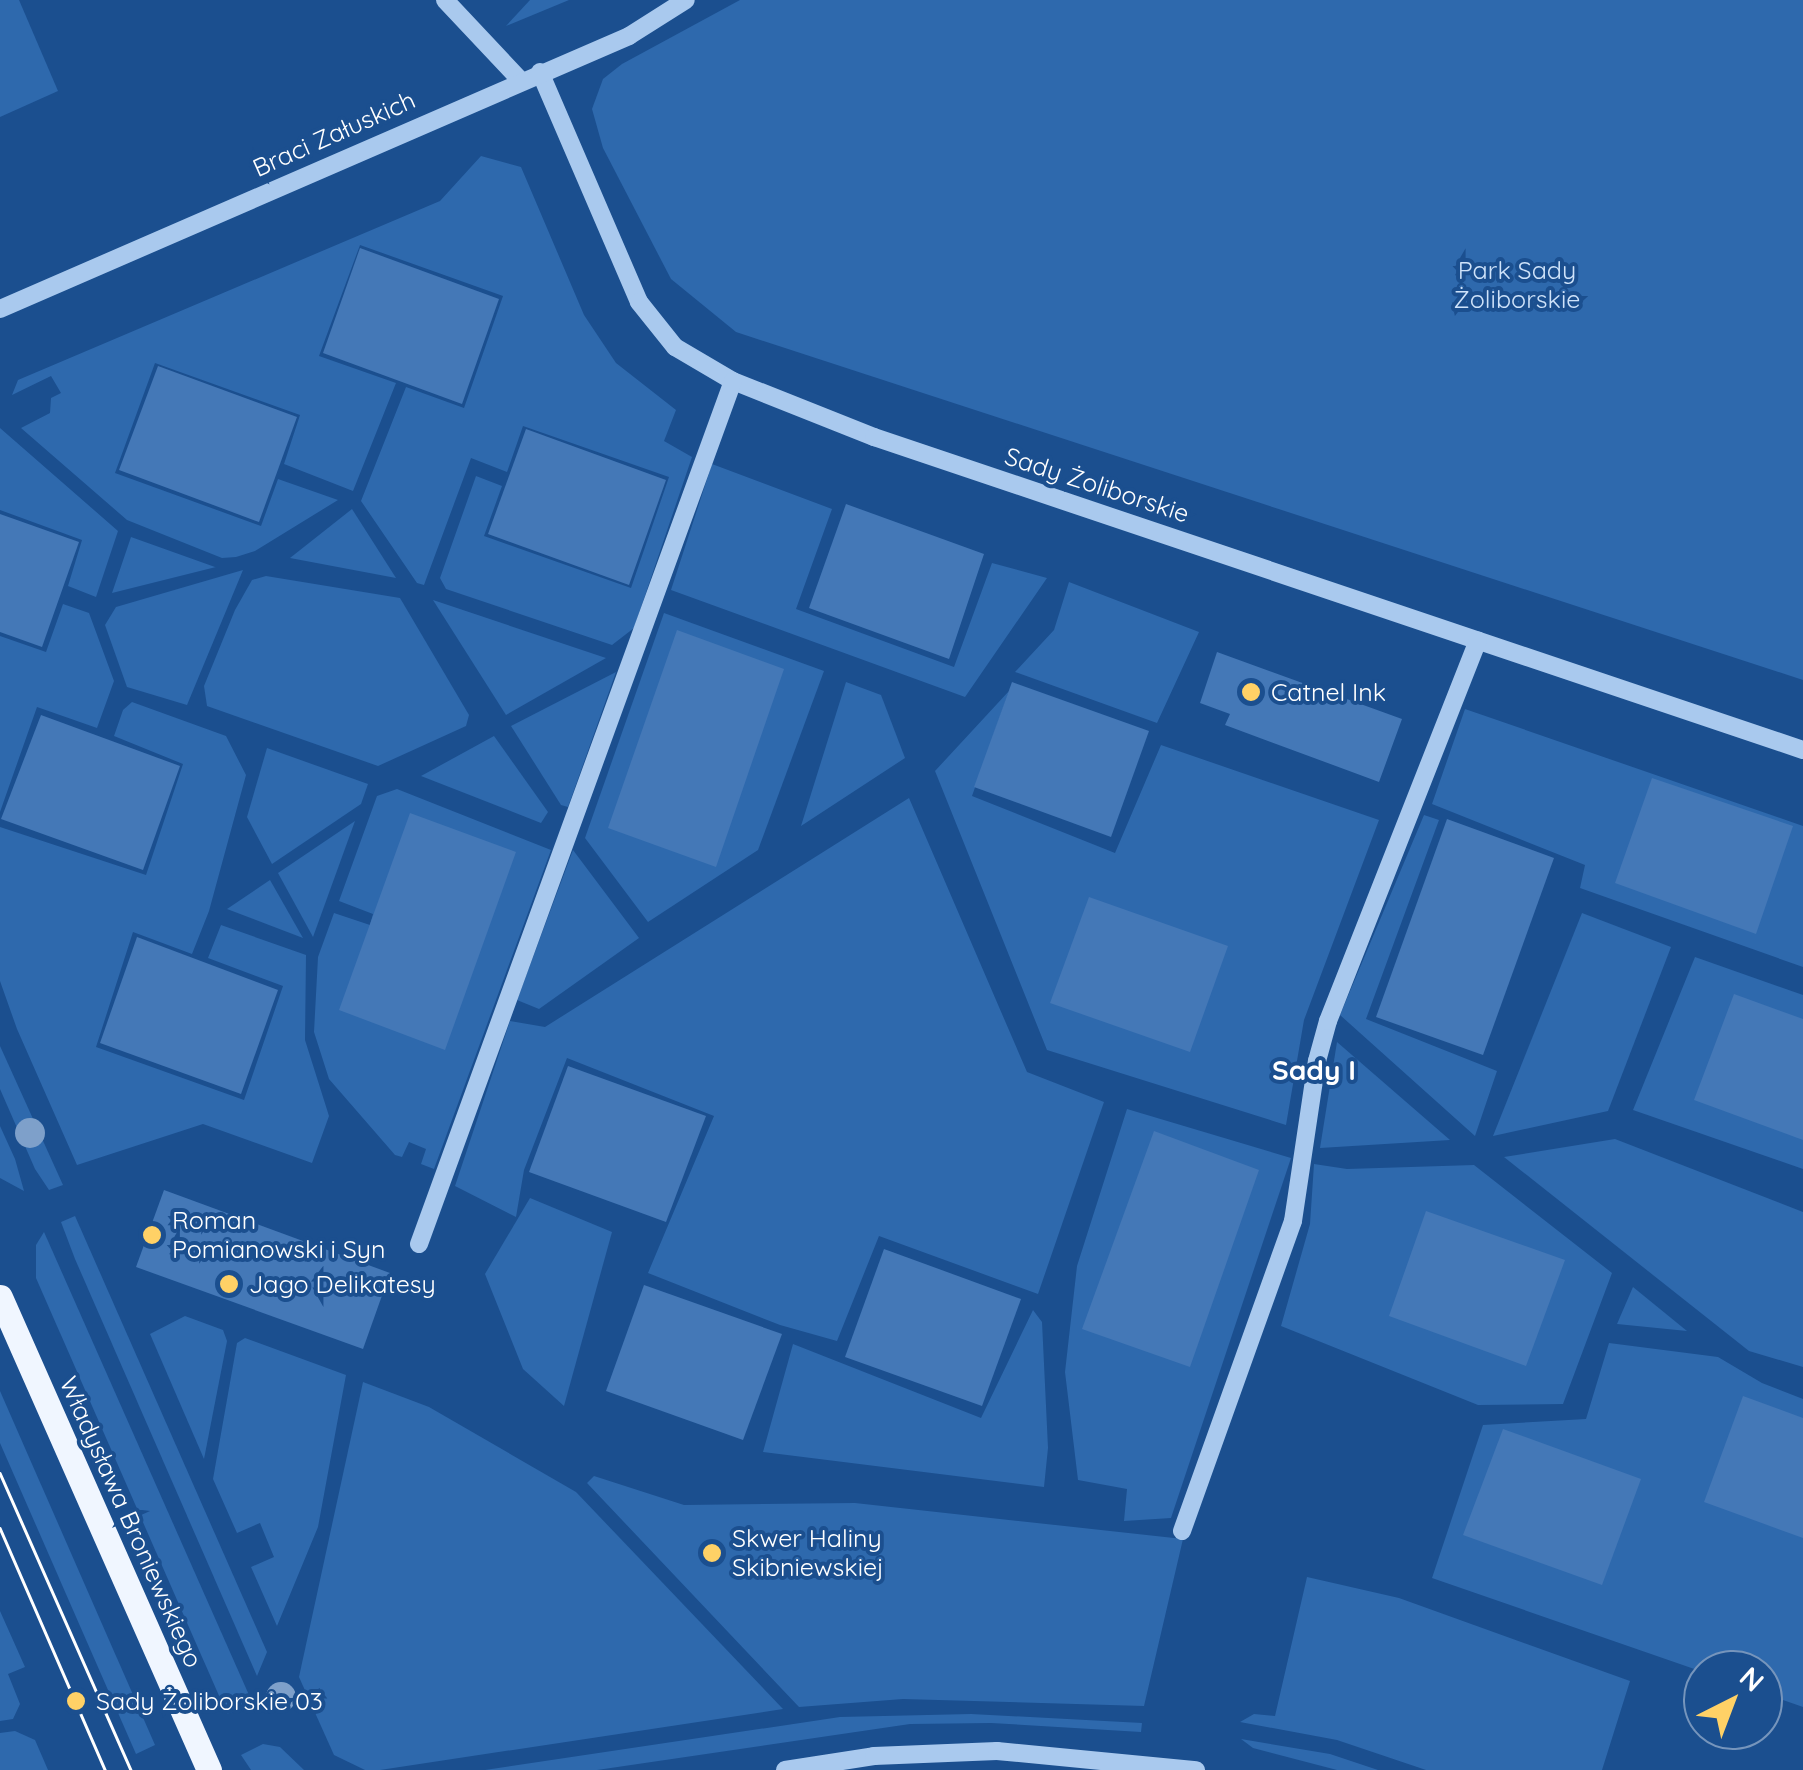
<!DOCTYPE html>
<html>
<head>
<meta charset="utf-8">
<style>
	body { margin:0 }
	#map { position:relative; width:1803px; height:1770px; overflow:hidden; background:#1b4f8f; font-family:Quicksand,sans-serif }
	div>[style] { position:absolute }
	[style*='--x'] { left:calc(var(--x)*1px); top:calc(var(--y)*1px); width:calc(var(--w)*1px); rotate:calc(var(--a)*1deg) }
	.green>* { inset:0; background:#2e69ad }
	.building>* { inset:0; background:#4478b7 }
	.minor>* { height:18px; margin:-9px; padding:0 9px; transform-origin:9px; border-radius:9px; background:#a9c9ee }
	.major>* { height:25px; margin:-12.5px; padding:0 12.5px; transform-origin:12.5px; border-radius:12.5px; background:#f0f6ff }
	.tram>* { height:2.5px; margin:-1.25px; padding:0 1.25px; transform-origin:1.25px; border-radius:1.25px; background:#fff }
	.trees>* { width:30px; height:30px; margin:-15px; border-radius:50%; background:#7ea0ca }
	.dots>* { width:28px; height:28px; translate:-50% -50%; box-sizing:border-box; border:5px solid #1b4f8f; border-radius:50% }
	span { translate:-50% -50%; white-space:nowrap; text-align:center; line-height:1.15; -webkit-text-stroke:8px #1b4f8f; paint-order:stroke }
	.street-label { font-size:25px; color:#fff }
	.park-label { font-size:25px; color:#cfe3fa }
	.poi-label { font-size:25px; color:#fff }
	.left { translate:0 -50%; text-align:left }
	.neighbourhood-label { font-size:28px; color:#fff; font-weight:700 }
	.north { position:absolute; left:1683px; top:1650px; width:100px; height:100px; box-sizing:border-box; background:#1b4f8f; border:2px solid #7695bc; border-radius:50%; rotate:42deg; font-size:28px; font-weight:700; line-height:40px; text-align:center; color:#fff }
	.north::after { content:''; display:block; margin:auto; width:35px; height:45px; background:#ffd166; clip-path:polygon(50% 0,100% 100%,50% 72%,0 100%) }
</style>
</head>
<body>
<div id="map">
	<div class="green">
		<i style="clip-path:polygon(0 0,19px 0,58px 91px,0 117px)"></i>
		<i style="clip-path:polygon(530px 0,569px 0,506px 26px)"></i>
		<i style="clip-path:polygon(740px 0,1803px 0,1803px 680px,736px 332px,671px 279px,603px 148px,592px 109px,603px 79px,622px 64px)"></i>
		<i style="clip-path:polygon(481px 156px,521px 167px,584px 315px,616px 363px,676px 410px,664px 441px,692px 457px,634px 628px,612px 645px,446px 589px,440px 578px,476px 476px,502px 486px,484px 536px,631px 588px,669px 477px,523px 426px,507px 472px,471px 458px,424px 585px,417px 583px,361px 501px,406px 387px,464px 408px,503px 296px,360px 245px,319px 356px,396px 383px,353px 491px,284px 464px,300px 415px,155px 363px,115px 473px,261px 526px,278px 479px,338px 500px,255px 551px,236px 557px,222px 558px,127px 520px,21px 428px,50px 413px,51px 398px,61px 393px,51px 376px,12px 395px,18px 380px,440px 201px)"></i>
		<i style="clip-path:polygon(0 428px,118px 531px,96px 597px,68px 586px,82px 540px,0 510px)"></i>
		<i style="clip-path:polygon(712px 464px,832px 509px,796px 609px,954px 667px,992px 563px,1047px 578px,965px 697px,671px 590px)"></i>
		<i style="clip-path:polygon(352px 509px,396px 578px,290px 558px)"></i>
		<i style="clip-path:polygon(131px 537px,215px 567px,216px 567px,112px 593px)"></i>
		<i style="clip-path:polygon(243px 570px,187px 705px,127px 687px,105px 625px,116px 607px)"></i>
		<i style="clip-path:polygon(266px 576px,400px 598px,469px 715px,466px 726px,378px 766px,207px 706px,204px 686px,235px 610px,252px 580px)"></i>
		<i style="clip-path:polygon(1069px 582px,1199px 632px,1157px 723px,1015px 672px,1054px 630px)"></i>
		<i style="clip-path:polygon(433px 600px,606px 658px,506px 715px)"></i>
		<i style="clip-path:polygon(63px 604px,89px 613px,114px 681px,97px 728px,37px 707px,0 812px,0 636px,46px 652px)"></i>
		<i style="clip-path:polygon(664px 613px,824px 671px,758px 850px,648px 922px,585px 838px)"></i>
		<i style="clip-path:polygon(616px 672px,568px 807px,561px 805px,511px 726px)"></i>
		<i style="clip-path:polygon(846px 682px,881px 695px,905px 758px,801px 826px)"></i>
		<i style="clip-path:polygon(1009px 691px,972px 796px,1115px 853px,1161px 745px,1379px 820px,1304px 1020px,1286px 1125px,1047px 1050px,935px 771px)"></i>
		<i style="clip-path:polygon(132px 702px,226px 736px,246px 775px,209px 911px,192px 954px,133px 932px,96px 1047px,244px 1100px,283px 986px,208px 958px,221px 925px,306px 955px,305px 1040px,329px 1116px,312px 1163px,203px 1124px,77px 1165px,17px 1029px,0 981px,0 827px,146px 875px,183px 764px,114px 736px,123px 710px)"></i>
		<i style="clip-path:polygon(1465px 709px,1803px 826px,1803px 967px,1580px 888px,1585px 865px,1432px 804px)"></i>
		<i style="clip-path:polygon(494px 736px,548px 812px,541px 823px,421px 776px)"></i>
		<i style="clip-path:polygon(267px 748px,368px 784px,361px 804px,272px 864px,247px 817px)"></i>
		<i style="clip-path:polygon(397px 789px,551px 850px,434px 1169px,421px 1164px,426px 1149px,409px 1142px,402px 1157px,395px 1155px,329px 1079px,314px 1032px,318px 957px,334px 913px,370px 925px,373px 914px,339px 901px,377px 796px)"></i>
		<i style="clip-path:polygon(909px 798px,1027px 1072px,1104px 1102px,1038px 1294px,879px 1236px,837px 1341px,780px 1325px,648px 1273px,714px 1116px,567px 1058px,524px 1170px,516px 1217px,455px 1186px,510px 1021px,545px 1027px)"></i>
		<i style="clip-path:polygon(1424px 815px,1439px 820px,1366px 1019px,1497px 1071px,1475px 1136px,1340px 1015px)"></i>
		<i style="clip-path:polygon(355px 821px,313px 937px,278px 873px)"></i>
		<i style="clip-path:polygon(573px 850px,639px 938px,539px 1009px,517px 1000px)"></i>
		<i style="clip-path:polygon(270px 880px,303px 938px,227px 909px)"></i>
		<i style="clip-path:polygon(1582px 913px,1671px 947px,1608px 1111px,1493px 1136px)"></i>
		<i style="clip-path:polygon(1695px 957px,1803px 995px,1803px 1169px,1633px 1110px)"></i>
		<i style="clip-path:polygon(1337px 1042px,1450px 1140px,1320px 1148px)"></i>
		<i style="clip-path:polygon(0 1046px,63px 1185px,49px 1190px,35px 1169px,0 1089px)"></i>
		<i style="clip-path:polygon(1127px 1109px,1291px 1158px,1171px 1518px,1124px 1521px,1127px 1489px,1078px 1480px,1065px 1372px,1077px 1266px)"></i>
		<i style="clip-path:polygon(0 1126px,15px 1159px,24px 1191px,0 1178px)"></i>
		<i style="clip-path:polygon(1615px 1139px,1803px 1212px,1803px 1367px,1749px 1351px,1504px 1157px)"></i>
		<i style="clip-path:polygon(1314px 1164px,1347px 1169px,1474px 1165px,1612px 1273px,1563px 1404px,1478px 1405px,1281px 1326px,1310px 1224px)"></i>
		<i style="clip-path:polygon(530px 1198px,612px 1232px,564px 1406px,523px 1369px,485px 1274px)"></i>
		<i style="clip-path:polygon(75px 1216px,267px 1652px,257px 1676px,75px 1259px,61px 1222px)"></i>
		<i style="clip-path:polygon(44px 1232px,249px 1695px,244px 1707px,227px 1714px,36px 1278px,36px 1245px)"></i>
		<i style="clip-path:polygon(1633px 1287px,1687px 1331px,1617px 1324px)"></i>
		<i style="clip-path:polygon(1033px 1310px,1042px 1322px,1048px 1448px,1044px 1487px,763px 1452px,793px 1344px,981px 1418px)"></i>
		<i style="clip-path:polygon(185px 1316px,223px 1330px,227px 1341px,204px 1459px,150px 1334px)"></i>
		<i style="clip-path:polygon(245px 1338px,346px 1375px,318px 1527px,277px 1626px,251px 1567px,274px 1557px,260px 1523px,237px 1533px,213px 1479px,237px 1343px)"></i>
		<i style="clip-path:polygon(1609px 1343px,1718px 1357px,1762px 1383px,1803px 1399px,1803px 1707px,1763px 1693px,1763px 1670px,1703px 1672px,1432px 1578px,1483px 1425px,1586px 1419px)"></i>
		<i style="clip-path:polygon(363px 1382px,429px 1407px,576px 1492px,783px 1709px,380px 1770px,365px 1770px,334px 1755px,299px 1677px)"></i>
		<i style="clip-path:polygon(0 1391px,155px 1745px,136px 1754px,0 1443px)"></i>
		<i style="clip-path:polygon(594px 1476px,684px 1505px,855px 1503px,1183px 1539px,1144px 1706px,903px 1699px,799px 1707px,587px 1483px)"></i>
		<i style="clip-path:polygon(1307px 1577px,1399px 1598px,1630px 1681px,1602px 1770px,1426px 1770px,1337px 1740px,1240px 1722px,1254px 1714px,1275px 1716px)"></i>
		<i style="clip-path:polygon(0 1611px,25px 1667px,8px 1674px,20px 1704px,13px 1719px,0 1721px)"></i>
		<i style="clip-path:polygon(971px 1714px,1142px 1723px,1141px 1732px,991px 1723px,910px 1724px,597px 1770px,485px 1770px,840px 1717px)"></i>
		<i style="clip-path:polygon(15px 1731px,35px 1740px,48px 1770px,0 1770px,0 1733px)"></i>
		<i style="clip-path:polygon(1241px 1739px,1330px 1754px,1378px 1770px,1337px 1770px,1253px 1748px)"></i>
		<i style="clip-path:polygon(263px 1744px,280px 1747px,304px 1770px,251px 1770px,241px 1755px)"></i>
	</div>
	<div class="building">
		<i style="clip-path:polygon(360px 248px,499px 299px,462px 404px,323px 353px)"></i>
		<i style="clip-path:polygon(158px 366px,297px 417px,259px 522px,119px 470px)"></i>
		<i style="clip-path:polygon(526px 429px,666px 480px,629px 585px,488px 534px)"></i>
		<i style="clip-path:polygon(846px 504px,984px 554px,949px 659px,809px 608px)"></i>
		<i style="clip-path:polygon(0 514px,79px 542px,42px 647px,0 632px)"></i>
		<i style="clip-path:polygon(677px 630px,784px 669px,716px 867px,608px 828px)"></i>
		<i style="clip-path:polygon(1217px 652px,1402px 719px,1379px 782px,1225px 725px,1230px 714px,1200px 703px)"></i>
		<i style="clip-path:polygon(1012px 682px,1149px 731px,1111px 837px,974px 787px)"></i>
		<i style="clip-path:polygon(41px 715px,180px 766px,143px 870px,1px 819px)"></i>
		<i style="clip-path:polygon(1652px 778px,1793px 826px,1756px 934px,1615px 883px)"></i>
		<i style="clip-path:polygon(410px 813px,516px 852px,445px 1050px,339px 1010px)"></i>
		<i style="clip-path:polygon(1447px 819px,1554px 858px,1483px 1055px,1376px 1017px)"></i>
		<i style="clip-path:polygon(1089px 897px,1228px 946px,1190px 1052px,1050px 1003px)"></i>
		<i style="clip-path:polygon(137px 937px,278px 990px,241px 1094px,100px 1043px)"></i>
		<i style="clip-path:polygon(1734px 994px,1803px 1019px,1803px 1140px,1694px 1100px)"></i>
		<i style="clip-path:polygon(568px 1066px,706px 1116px,666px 1222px,529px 1172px)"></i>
		<i style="clip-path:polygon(1154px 1131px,1259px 1170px,1190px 1367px,1082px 1329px)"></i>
		<i style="clip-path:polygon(164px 1190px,390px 1273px,363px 1349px,136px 1267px)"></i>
		<i style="clip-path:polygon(1426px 1211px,1565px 1260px,1526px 1366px,1389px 1316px)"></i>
		<i style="clip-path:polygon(884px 1249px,1021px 1299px,982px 1406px,845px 1357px)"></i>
		<i style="clip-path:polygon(644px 1285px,782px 1334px,743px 1440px,606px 1391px)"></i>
		<i style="clip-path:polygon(1743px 1396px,1803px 1418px,1803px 1538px,1704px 1502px)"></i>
		<i style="clip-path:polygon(1503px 1429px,1641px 1479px,1602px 1585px,1463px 1535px)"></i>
	</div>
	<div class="minor">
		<i style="--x:445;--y:0;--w:111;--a:46.8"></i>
		<i style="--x:540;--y:72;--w:250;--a:66.7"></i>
		<i style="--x:639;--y:302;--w:58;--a:51.3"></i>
		<i style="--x:675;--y:347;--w:67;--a:30.4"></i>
		<i style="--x:733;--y:381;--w:152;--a:21.7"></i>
		<i style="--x:874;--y:437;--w:980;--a:18.62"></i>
		<i style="--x:0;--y:309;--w:686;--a:-23.46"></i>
		<i style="--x:629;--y:36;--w:67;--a:-32.3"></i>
		<i style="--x:419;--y:1244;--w:918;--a:-70.01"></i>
		<i style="--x:1182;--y:1531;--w:329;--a:-70.3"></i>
		<i style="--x:1293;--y:1221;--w:162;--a:-81.5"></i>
		<i style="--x:1317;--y:1061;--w:41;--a:-74.6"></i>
		<i style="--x:1328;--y:1021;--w:409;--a:-68.5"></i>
		<i style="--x:785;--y:1770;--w:90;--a:-8.9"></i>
		<i style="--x:874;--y:1756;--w:123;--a:-2.3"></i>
		<i style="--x:997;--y:1751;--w:200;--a:5.5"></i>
	</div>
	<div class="major">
		<i style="--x:0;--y:1297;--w:517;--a:66.16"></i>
	</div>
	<div class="tram">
		<i style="--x:0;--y:1473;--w:325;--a:66.2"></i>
		<i style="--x:0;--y:1528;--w:264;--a:66.5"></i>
	</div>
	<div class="trees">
		<i style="left:30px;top:1133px"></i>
		<i style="left:281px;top:1697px"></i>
	</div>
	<div class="dots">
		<i style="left:1251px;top:692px;background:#ffd166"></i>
		<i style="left:152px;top:1235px;background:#ffd166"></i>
		<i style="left:229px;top:1284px;background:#ffd166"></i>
		<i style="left:712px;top:1553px;background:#ffd166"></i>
		<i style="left:76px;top:1701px;background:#ffd166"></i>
	</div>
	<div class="street-label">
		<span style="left:334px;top:134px;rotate:-24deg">Braci Załuskich</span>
		<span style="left:1097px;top:485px;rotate:18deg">Sady Żoliborskie</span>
		<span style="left:131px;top:1522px;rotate:66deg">Władysława Broniewskiego</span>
	</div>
	<div class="park-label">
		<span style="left:1517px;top:285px">Park Sady<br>Żoliborskie</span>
	</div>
	<div class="poi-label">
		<span class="left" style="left:1271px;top:692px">Catnel Ink</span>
		<span class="left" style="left:172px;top:1235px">Roman<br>Pomianowski i Syn</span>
		<span class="left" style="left:249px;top:1284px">Jago Delikatesy</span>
		<span class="left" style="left:732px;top:1553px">Skwer Haliny<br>Skibniewskiej</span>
		<span class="left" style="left:96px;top:1701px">Sady Żoliborskie 03</span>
	</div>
	<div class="neighbourhood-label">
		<span style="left:1314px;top:1070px">Sady I</span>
	</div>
	<div class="north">N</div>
</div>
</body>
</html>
